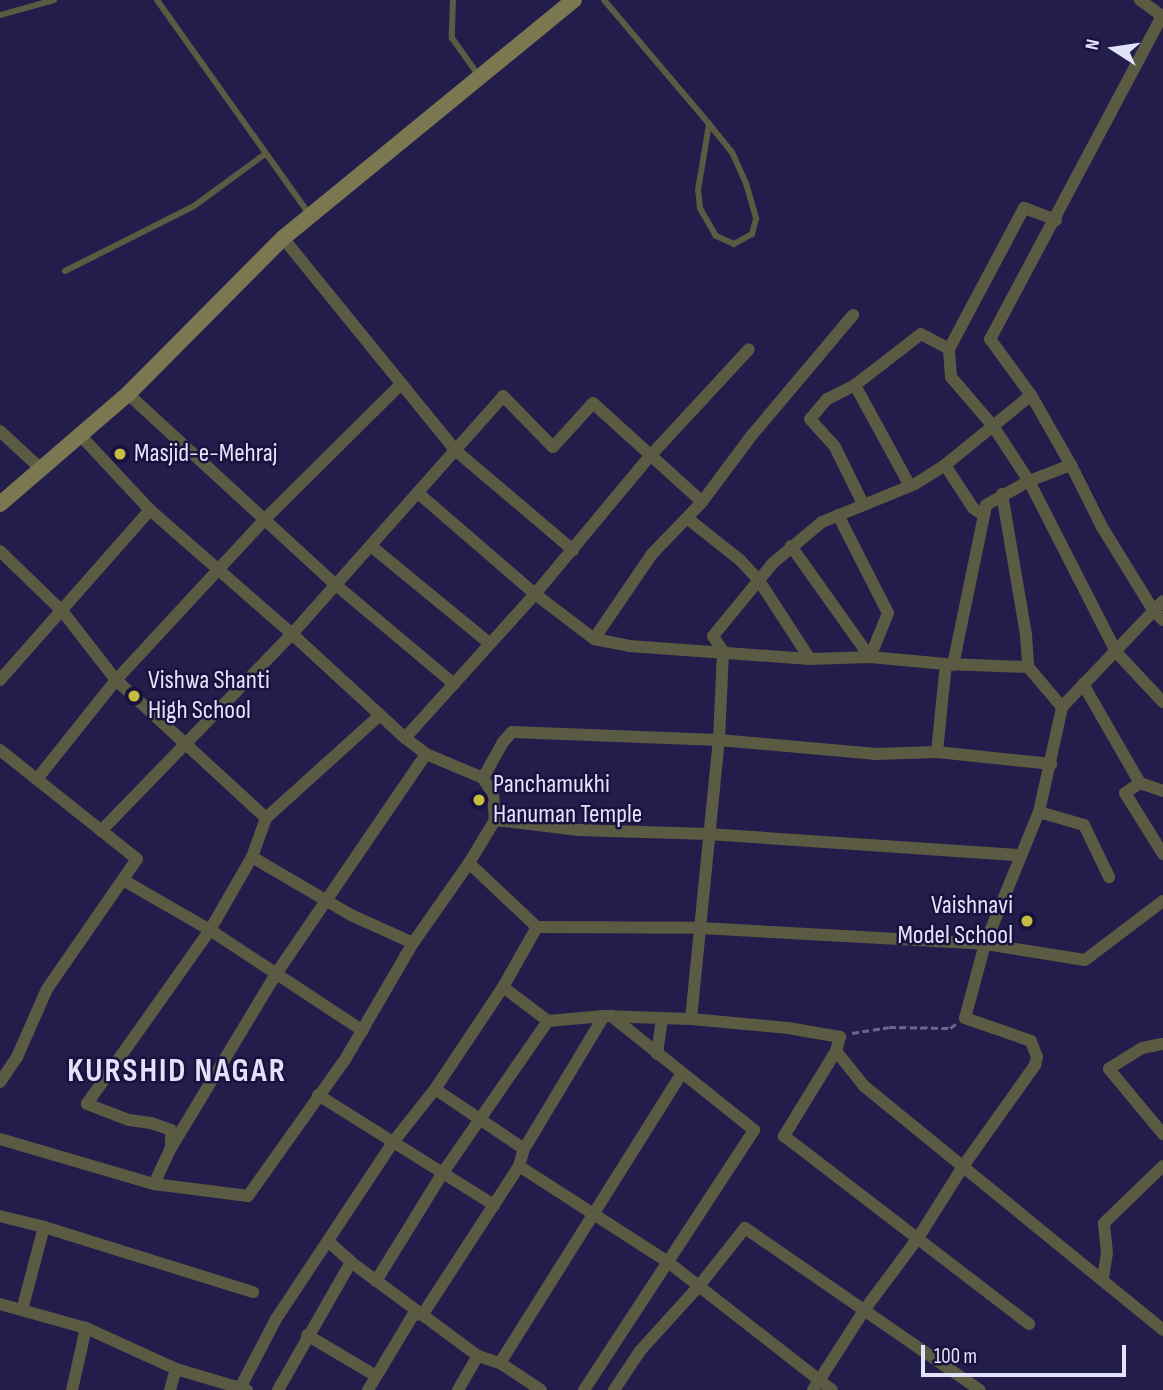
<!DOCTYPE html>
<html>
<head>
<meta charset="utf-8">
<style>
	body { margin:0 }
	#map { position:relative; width:1163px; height:1390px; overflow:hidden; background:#221d4a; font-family:"Sofia Sans Condensed",sans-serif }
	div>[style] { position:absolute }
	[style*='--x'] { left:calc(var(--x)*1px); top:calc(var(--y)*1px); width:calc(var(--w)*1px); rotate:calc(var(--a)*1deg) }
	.path>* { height:2.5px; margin-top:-1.25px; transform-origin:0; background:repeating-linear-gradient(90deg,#6a678c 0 7px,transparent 0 10.5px) }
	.service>* { height:6px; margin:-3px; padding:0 3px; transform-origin:3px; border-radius:3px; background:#5b5a42 }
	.minor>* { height:12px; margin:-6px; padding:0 6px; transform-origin:6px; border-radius:6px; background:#5b5a42 }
	.secondary>* { height:16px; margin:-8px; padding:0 8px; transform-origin:8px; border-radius:8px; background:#7a7751 }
	.dots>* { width:19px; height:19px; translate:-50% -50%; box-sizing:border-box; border:4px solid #19123f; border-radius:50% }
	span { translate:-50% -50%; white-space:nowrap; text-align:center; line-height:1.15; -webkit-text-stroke:5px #19123f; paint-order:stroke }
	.poi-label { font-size:26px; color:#e2e2fa }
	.left { translate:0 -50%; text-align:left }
	.right { translate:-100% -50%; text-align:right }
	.district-label { font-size:33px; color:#e2e2fa; font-weight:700; letter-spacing:2px }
	.north { position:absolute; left:1079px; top:14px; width:70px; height:70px; -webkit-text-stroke:5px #19123f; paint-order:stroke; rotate:282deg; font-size:19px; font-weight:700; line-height:28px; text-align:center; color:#e2e2fa }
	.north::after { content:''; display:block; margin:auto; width:24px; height:32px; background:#e2e2fa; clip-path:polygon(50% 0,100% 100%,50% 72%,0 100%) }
	.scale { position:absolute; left:921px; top:1345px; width:205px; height:32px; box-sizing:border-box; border:4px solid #e2e2fa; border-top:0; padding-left:9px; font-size:21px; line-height:24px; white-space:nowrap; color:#e2e2fa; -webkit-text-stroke:5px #19123f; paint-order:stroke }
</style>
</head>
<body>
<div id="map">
	<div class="path">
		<i style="--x:852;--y:1033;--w:37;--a:-9"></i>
		<i style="--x:889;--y:1027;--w:61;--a:0.9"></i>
		<i style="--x:950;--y:1028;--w:7;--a:-34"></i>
	</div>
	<div class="service">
		<i style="--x:157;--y:0;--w:262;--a:54.6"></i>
		<i style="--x:453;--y:0;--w:38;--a:92"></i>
		<i style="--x:452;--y:38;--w:47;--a:54.6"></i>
		<i style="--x:604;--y:0;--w:162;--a:49.7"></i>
		<i style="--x:709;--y:124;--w:36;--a:51"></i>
		<i style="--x:732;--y:152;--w:34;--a:66"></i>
		<i style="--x:746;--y:183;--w:37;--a:74"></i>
		<i style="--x:756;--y:219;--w:16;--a:105"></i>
		<i style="--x:752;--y:234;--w:21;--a:151"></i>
		<i style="--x:734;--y:244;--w:20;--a:-156"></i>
		<i style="--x:716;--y:236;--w:32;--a:-120"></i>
		<i style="--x:700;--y:208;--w:18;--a:-96"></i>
		<i style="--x:698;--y:190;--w:67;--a:-80.5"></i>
		<i style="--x:0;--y:15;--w:56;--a:-15.5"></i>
		<i style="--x:65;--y:271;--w:144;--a:-26.7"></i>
		<i style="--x:194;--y:206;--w:88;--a:-36.2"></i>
	</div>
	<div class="minor">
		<i style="--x:1140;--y:0;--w:27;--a:36"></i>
		<i style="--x:1162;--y:16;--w:366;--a:118"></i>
		<i style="--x:990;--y:339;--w:69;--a:53.8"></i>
		<i style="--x:1031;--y:395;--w:81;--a:60.3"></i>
		<i style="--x:1071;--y:465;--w:69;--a:63.4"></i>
		<i style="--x:1102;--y:527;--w:97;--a:58.4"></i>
		<i style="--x:1153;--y:610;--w:14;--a:45"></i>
		<i style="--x:1056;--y:220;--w:34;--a:-159"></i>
		<i style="--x:1024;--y:208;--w:160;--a:118"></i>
		<i style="--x:949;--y:349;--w:28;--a:86"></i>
		<i style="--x:951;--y:377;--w:65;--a:49.4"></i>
		<i style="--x:993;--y:426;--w:66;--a:56.8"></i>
		<i style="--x:1029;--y:481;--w:192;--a:63"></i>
		<i style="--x:1116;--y:652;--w:69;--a:46.8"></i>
		<i style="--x:283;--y:238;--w:273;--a:50.9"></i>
		<i style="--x:455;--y:450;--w:155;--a:40.3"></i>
		<i style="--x:855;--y:385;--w:31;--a:153"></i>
		<i style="--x:827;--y:399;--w:26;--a:130"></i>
		<i style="--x:810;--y:419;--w:38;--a:48"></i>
		<i style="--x:835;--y:447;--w:64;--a:63.8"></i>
		<i style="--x:128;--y:394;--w:282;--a:42.6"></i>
		<i style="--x:336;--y:585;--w:154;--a:40"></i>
		<i style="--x:0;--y:431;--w:56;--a:42.8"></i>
		<i style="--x:81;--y:436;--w:101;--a:47"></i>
		<i style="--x:150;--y:510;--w:189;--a:41.1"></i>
		<i style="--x:292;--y:634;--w:154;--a:42.6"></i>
		<i style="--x:405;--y:738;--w:26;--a:37"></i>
		<i style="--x:426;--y:754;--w:62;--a:22.8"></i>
		<i style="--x:483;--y:778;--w:41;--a:-60.9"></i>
		<i style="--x:503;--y:742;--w:13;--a:-48"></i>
		<i style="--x:512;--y:732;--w:207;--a:2.2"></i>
		<i style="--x:719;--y:740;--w:158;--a:5.1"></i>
		<i style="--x:876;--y:754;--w:61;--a:-1.9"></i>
		<i style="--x:937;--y:752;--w:115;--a:6"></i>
		<i style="--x:945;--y:465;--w:51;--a:56.9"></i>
		<i style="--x:973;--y:508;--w:11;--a:34"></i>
		<i style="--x:910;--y:486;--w:115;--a:-118.6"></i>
		<i style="--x:855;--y:385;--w:83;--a:-37.7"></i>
		<i style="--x:921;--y:334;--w:32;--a:28"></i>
		<i style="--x:418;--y:493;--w:155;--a:40.8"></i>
		<i style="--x:535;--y:594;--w:74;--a:37.3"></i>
		<i style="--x:594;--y:639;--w:36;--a:11"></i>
		<i style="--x:629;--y:646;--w:181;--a:4.1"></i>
		<i style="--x:810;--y:659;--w:60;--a:-1.9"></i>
		<i style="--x:870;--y:657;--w:76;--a:5.3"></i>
		<i style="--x:946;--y:664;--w:82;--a:2.1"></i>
		<i style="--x:1002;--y:494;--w:143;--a:80.3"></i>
		<i style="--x:1026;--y:635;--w:32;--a:86"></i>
		<i style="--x:1028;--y:667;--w:52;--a:49.6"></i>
		<i style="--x:838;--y:515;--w:110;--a:63"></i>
		<i style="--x:888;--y:613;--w:48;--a:112.2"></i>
		<i style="--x:687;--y:518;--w:68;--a:38.4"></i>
		<i style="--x:740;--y:560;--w:26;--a:47"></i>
		<i style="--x:758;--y:579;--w:95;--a:57"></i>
		<i style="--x:371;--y:546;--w:153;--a:39.4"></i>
		<i style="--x:791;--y:546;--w:136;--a:54.6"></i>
		<i style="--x:0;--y:551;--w:88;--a:44.1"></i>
		<i style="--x:63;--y:612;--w:86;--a:52.1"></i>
		<i style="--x:116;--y:680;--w:204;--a:42.6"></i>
		<i style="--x:266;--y:818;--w:41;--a:109.7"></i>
		<i style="--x:252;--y:857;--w:84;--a:119.9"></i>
		<i style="--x:210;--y:930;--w:213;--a:125.3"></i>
		<i style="--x:87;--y:1104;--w:45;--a:20.9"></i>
		<i style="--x:129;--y:1120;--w:22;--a:8"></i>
		<i style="--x:151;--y:1123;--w:21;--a:19"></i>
		<i style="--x:171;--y:1130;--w:18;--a:90"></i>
		<i style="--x:594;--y:639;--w:103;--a:-55.7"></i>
		<i style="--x:652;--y:554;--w:72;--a:-46.1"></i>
		<i style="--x:702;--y:502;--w:84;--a:-53.3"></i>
		<i style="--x:752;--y:435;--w:157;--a:-49.9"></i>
		<i style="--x:953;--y:665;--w:163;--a:-78.3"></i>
		<i style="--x:986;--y:505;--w:49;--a:-29.2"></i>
		<i style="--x:1029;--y:481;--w:45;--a:-20.9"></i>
		<i style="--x:0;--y:680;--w:227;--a:-48.6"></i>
		<i style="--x:1083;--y:684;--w:114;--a:60.1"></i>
		<i style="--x:1140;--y:783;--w:24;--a:19"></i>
		<i style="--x:405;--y:738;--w:194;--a:-47.9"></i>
		<i style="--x:535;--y:594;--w:181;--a:-50.2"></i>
		<i style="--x:651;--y:455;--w:144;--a:-47.2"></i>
		<i style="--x:0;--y:750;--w:175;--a:38.5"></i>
		<i style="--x:137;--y:859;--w:158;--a:124.7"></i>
		<i style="--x:47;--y:989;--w:74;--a:113.8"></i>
		<i style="--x:17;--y:1057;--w:30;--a:124"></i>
		<i style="--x:937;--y:752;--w:88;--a:-84.2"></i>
		<i style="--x:483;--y:778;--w:19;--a:58"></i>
		<i style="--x:493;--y:794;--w:26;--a:86"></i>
		<i style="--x:37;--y:779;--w:127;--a:-51.4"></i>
		<i style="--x:116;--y:680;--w:219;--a:-47.2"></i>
		<i style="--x:265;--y:519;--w:192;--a:-44.8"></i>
		<i style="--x:1140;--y:783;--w:18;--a:146"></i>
		<i style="--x:1125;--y:793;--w:72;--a:58.1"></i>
		<i style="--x:1039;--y:812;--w:47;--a:16.1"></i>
		<i style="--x:1084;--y:825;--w:58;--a:64.3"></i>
		<i style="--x:266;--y:818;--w:152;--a:-42.1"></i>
		<i style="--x:101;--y:831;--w:274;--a:-45.9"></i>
		<i style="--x:292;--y:634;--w:318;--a:-48.4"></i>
		<i style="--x:503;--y:396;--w:71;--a:45.6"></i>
		<i style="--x:553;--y:447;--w:59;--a:-47.7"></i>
		<i style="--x:593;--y:403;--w:147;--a:42.2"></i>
		<i style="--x:252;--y:857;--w:115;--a:30.4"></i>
		<i style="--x:351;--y:915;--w:68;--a:24.3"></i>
		<i style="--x:469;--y:863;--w:93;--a:43.3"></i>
		<i style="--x:123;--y:880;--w:100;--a:29.9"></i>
		<i style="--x:210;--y:930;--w:183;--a:33.4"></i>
		<i style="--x:503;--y:987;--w:56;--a:37.1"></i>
		<i style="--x:548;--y:1021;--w:56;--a:-5.1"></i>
		<i style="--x:604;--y:1016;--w:87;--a:2"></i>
		<i style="--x:691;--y:1019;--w:97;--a:5.3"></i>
		<i style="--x:788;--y:1028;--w:53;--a:9.8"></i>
		<i style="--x:840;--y:1037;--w:15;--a:106"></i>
		<i style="--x:836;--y:1051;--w:100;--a:121.5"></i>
		<i style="--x:784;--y:1136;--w:309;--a:37.5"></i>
		<i style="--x:691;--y:1019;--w:280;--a:-84.3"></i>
		<i style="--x:719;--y:740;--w:89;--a:-87.4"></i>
		<i style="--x:723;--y:651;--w:18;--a:-124"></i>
		<i style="--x:713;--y:636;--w:94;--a:-50.6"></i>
		<i style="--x:773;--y:563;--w:64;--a:-39.9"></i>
		<i style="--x:822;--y:522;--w:100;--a:-22.2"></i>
		<i style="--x:915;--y:484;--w:36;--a:-32"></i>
		<i style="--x:945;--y:465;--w:111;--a:-39.1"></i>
		<i style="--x:1162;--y:1044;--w:20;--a:169"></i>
		<i style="--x:1142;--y:1048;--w:39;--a:148"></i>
		<i style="--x:1109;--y:1069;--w:85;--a:50.3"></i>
		<i style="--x:836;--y:1051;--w:45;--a:51.3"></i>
		<i style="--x:864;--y:1086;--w:386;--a:39.2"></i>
		<i style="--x:657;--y:1054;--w:36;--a:-82"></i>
		<i style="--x:435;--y:1089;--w:107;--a:34"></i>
		<i style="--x:318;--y:1095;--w:208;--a:32"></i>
		<i style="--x:0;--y:1139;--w:160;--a:16.3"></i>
		<i style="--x:154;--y:1184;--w:95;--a:7.3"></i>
		<i style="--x:248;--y:1196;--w:169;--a:-54.6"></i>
		<i style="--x:346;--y:1058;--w:133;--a:-59.8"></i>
		<i style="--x:413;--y:943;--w:98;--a:-55"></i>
		<i style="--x:469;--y:863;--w:50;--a:-58.8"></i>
		<i style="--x:495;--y:820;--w:84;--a:6.9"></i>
		<i style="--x:578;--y:830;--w:130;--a:1.8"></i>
		<i style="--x:708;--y:834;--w:312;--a:3.9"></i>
		<i style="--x:519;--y:1166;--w:177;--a:32.8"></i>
		<i style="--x:668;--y:1262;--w:208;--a:38"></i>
		<i style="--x:154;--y:1184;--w:40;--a:-65"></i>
		<i style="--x:171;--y:1148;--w:203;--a:-58.9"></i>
		<i style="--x:276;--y:974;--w:266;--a:-55.7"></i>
		<i style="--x:0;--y:1216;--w:45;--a:14"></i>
		<i style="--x:44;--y:1227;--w:219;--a:17.3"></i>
		<i style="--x:329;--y:1242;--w:30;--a:42"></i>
		<i style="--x:1103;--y:1278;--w:25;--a:-81"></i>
		<i style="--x:1107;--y:1253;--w:30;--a:-96"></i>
		<i style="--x:1104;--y:1223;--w:82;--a:-44"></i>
		<i style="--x:376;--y:1281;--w:129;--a:-58.3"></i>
		<i style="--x:444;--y:1171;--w:183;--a:-55.3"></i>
		<i style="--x:0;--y:1304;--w:89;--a:15.6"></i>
		<i style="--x:86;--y:1328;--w:99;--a:24.5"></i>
		<i style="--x:176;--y:1369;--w:74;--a:16.5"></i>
		<i style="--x:22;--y:1310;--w:86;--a:-75.2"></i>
		<i style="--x:307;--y:1335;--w:80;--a:30.7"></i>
		<i style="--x:500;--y:1363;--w:341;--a:-57.9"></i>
		<i style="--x:72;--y:1390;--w:64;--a:-77.3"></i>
		<i style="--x:170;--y:1390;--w:22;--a:-74"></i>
		<i style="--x:239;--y:1390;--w:80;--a:-62.5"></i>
		<i style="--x:276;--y:1319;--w:214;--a:-56.5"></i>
		<i style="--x:394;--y:1141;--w:66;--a:-51.7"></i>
		<i style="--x:435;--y:1089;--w:123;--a:-56.3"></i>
		<i style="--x:503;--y:987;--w:69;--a:-60.5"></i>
		<i style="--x:537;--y:927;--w:164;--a:0.3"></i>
		<i style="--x:701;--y:928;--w:284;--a:3.2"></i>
		<i style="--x:985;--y:944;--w:101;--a:9.1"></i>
		<i style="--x:1085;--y:960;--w:98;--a:-37.1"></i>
		<i style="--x:278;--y:1390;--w:147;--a:-60.3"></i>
		<i style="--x:351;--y:1262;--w:158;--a:36.5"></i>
		<i style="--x:478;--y:1356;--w:23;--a:18"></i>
		<i style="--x:500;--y:1363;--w:49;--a:33.4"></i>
		<i style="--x:368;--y:1390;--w:87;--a:-59"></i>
		<i style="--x:413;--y:1315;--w:10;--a:-6"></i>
		<i style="--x:423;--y:1314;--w:176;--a:-57"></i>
		<i style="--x:519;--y:1166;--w:18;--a:-74"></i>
		<i style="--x:524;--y:1149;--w:155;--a:-59"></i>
		<i style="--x:458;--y:1390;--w:39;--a:-60"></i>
		<i style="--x:584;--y:1390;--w:311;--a:-56.8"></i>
		<i style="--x:754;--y:1130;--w:183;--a:-141.4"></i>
		<i style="--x:614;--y:1390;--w:47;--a:-56.3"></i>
		<i style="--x:640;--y:1351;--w:88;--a:-47.8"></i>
		<i style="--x:699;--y:1286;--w:74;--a:-51.6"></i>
		<i style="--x:745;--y:1228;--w:285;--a:34.6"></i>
		<i style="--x:813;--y:1390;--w:96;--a:-57.3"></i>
		<i style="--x:865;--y:1309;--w:89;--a:-53.3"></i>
		<i style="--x:918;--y:1238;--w:86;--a:-57.8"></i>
		<i style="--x:964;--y:1165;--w:123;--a:-54.6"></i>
		<i style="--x:1035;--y:1065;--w:8;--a:-76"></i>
		<i style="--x:1037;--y:1057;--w:17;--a:-111"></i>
		<i style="--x:1031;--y:1041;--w:70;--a:-160.8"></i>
		<i style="--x:965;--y:1018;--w:77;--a:-74.9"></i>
		<i style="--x:985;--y:944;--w:143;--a:-67.8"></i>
		<i style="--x:1039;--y:812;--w:107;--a:-77.6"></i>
		<i style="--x:1062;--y:707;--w:146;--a:-46.4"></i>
	</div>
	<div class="secondary">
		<i style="--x:0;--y:504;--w:169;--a:-40.7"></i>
		<i style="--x:128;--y:394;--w:220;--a:-45.2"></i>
		<i style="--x:283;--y:238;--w:376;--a:-39.3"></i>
	</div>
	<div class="dots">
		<i style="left:120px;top:454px;background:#c6bc3d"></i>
		<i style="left:134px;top:696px;background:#c6bc3d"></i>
		<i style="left:479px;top:800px;background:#c6bc3d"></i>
		<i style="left:1027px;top:921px;background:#c6bc3d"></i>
	</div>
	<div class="poi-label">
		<span class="left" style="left:134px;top:454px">Masjid-e-Mehraj</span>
		<span class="left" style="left:148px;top:696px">Vishwa Shanti<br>High School</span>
		<span class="left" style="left:493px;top:800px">Panchamukhi<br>Hanuman Temple</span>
		<span class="right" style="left:1013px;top:921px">Vaishnavi<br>Model School</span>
	</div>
	<div class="district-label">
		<span style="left:177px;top:1072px">KURSHID NAGAR</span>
	</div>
	<div class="north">N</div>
	<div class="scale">100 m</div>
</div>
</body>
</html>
